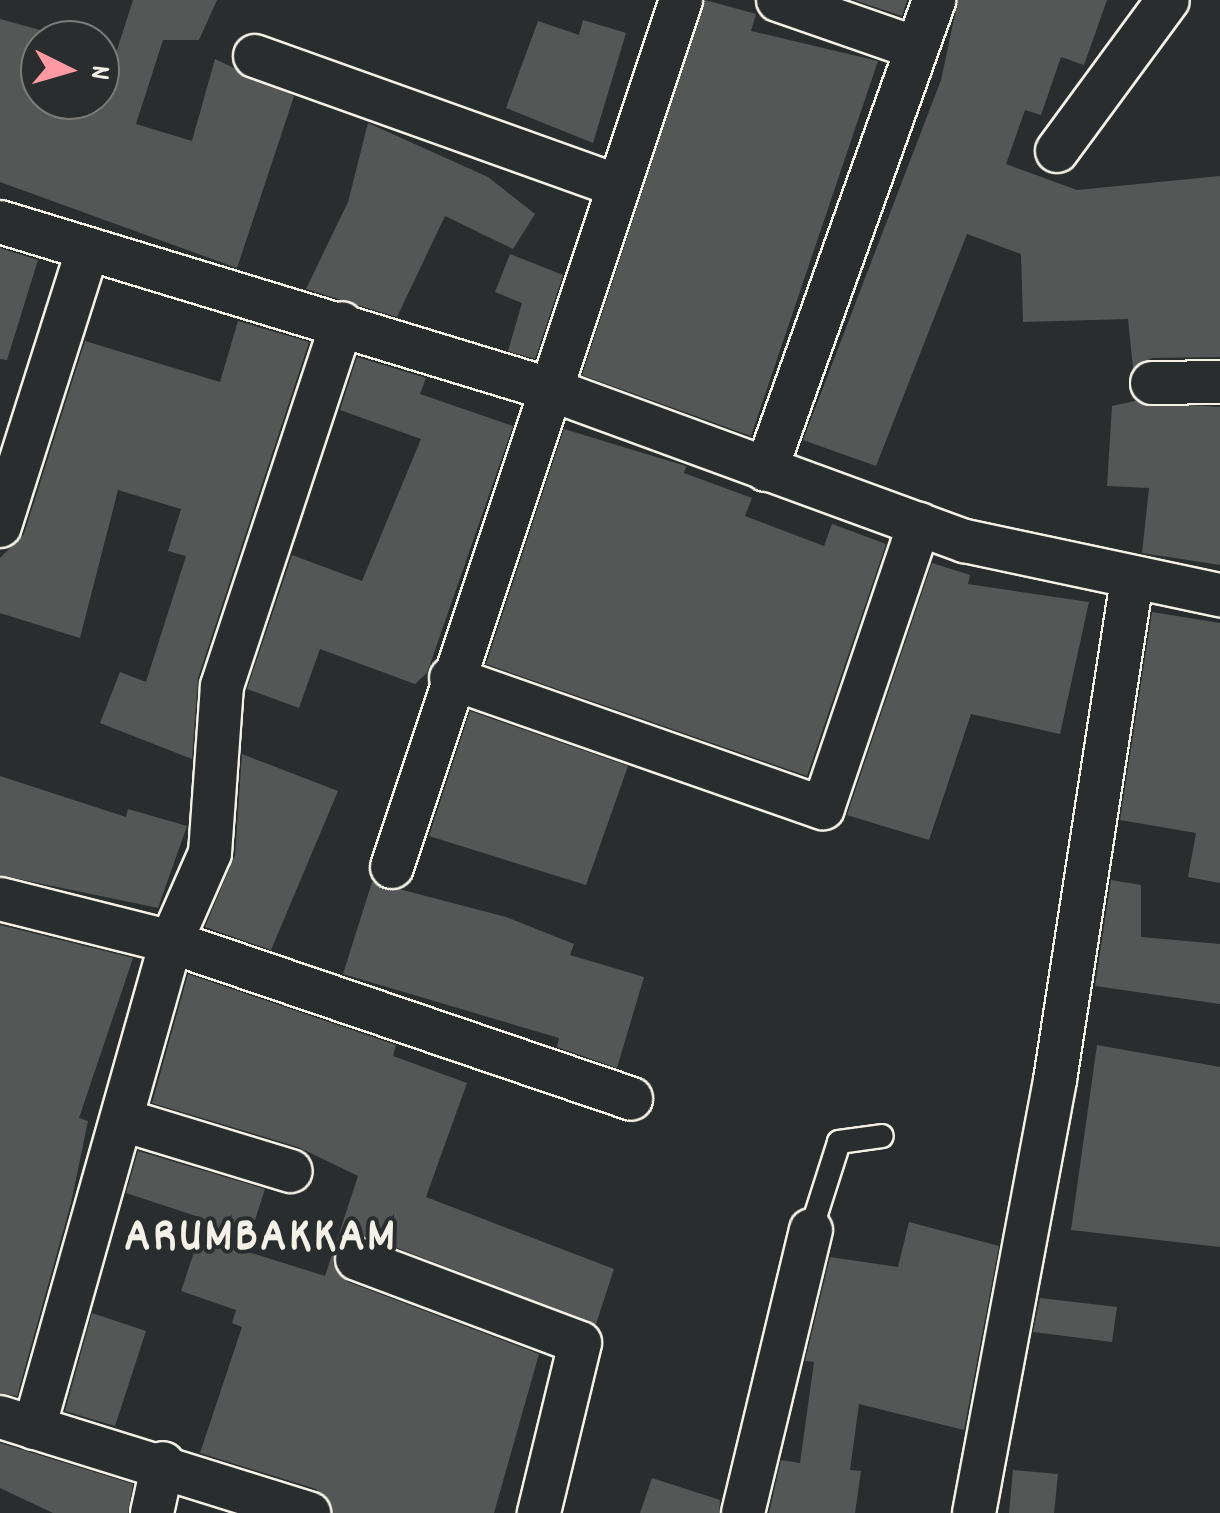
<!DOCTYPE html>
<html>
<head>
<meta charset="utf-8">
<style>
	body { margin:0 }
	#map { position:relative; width:1220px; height:1513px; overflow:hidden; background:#2a2d2e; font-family:Dekko,sans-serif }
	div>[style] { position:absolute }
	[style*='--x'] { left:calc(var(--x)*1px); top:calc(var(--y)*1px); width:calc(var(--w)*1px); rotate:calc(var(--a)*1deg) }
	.building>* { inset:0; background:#555756 }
	.roads { filter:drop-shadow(2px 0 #f4f1e8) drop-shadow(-2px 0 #f4f1e8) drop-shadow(0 2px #f4f1e8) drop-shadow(0 -2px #f4f1e8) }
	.lane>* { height:22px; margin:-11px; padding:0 11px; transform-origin:11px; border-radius:11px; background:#2a2d2e }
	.street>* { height:42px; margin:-21px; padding:0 21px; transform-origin:21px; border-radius:21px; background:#2a2d2e }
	span { translate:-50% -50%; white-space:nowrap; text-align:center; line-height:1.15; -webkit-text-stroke:8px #2a2d2e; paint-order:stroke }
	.district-label { font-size:48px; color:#f4f1e8; font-weight:700; letter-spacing:2.5px }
	.north { position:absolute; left:20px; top:20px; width:100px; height:100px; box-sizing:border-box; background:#2a2d2e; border:2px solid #7b7b78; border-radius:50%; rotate:95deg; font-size:28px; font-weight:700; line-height:40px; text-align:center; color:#f4f1e8 }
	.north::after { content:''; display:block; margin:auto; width:35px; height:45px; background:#ff9aa2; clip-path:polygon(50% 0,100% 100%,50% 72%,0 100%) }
</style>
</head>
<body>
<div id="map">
	<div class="building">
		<i style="clip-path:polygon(133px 0,217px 0,199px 40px,163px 40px,136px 124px,192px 141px,215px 59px,294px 96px,237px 268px,0 182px,0 19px,40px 30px,40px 100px,101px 100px)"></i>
		<i style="clip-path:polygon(705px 0,756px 14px,751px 31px,878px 61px,751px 436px,582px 375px)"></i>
		<i style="clip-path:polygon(854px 0,907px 0,902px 16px)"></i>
		<i style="clip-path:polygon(958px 0,1107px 0,1084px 65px,1061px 57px,1041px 115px,1025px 110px,1006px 164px,1077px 190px,1220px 176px,1220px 357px,1152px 358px,1133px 368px,1128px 319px,1023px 322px,1021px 254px,967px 234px,876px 466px,803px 440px,941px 80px)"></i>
		<i style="clip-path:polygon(583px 20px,626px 33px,593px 143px,506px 108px,538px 21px,579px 35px)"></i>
		<i style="clip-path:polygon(368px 123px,488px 177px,535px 214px,513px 249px,445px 216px,397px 317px,306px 289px,348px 202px)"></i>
		<i style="clip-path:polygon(0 248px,38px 260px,7px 360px,0 359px)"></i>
		<i style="clip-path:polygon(510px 254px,563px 275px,535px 359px,508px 351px,522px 303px,495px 292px)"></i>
		<i style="clip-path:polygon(238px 321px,309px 342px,198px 678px,192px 759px,100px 723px,120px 672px,146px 682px,186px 556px,168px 551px,181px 509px,118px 490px,80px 638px,0 613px,0 558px,24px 534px,85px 341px,220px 382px)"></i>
		<i style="clip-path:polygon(357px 357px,426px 378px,420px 394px,513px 426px,427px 673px,415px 684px,320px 649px,299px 708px,247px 689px,292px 555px,362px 581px,421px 439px,340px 410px)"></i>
		<i style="clip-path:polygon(1135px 401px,1220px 407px,1220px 565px,1142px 553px,1149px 488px,1107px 486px,1112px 406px)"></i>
		<i style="clip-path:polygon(564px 429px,686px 466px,684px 473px,752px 498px,745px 516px,824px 546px,832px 524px,886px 544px,807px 776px,486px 664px)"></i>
		<i style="clip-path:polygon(932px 563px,970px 575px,968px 584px,1089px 602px,1060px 734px,971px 714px,929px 840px,847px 815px)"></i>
		<i style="clip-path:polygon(1152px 612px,1220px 623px,1220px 883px,1188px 877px,1196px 833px,1120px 820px)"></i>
		<i style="clip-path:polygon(470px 711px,628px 766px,586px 885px,429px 836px)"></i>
		<i style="clip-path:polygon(242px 754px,338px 791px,271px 950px,205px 927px,235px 855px)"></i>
		<i style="clip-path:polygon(0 776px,126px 817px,128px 809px,187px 826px,158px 908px,0 875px)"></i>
		<i style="clip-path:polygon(1111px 880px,1141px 885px,1141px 937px,1220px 944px,1220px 1004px,1095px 986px)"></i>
		<i style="clip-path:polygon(372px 882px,506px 917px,574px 944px,570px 955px,644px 977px,617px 1068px,557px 1047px,559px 1038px,343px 974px)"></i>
		<i style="clip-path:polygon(0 925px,133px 958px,79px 1118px,88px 1121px,71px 1203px,17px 1396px,0 1393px)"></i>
		<i style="clip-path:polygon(188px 974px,396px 1045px,393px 1056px,467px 1083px,426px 1197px,614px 1269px,596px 1324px,366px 1236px,334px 1249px,333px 1264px,348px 1282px,539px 1354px,494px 1513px,333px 1513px,316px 1489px,200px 1453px,242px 1327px,232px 1323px,236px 1310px,181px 1291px,205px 1219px,126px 1193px,138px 1151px,265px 1189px,245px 1251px,325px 1276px,358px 1176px,298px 1147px,152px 1103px)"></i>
		<i style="clip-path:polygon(1097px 1045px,1220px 1067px,1220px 1247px,1071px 1230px)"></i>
		<i style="clip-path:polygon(909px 1222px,999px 1246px,964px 1430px,859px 1404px,850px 1470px,861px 1471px,855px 1513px,769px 1513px,781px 1460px,800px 1463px,814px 1362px,805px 1361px,830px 1257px,898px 1267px)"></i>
		<i style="clip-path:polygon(1040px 1298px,1117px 1307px,1112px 1342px,1033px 1332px)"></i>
		<i style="clip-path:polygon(92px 1313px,146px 1331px,115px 1426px,65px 1411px)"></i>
		<i style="clip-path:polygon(0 1443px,133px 1484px,128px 1513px,53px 1513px,0 1488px)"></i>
		<i style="clip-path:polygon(1013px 1470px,1058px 1474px,1054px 1513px,1009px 1513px)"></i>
		<i style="clip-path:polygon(652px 1478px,720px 1500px,719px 1513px,640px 1513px)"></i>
	</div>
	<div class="roads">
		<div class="lane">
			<i style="--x:811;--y:1230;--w:92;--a:-72.3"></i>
			<i style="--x:839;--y:1142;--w:43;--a:-7.9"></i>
		</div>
		<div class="street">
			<i style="--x:778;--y:0;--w:146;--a:19.2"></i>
			<i style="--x:255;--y:56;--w:386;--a:19.7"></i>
			<i style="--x:1057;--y:151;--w:187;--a:-53.7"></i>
			<i style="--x:0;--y:222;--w:574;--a:16.92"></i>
			<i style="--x:549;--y:389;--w:443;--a:20.1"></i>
			<i style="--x:965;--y:541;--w:261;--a:12"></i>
			<i style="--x:1152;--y:383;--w:68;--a:-0.8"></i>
			<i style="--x:766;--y:470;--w:499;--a:-70.3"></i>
			<i style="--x:0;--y:526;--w:288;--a:-72.4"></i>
			<i style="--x:451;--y:678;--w:394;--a:19.3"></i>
			<i style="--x:823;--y:808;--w:300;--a:-71.3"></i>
			<i style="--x:392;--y:867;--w:914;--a:-71.57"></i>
			<i style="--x:0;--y:899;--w:176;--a:14.1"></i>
			<i style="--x:171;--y:942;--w:486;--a:18.8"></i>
			<i style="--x:126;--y:1121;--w:172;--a:16.9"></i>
			<i style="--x:357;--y:1259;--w:238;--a:20.6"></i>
			<i style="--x:580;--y:1343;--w:175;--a:103.6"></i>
			<i style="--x:0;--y:1417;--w:324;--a:17.3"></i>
			<i style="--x:34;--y:1428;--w:505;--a:-74.26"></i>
			<i style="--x:171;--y:942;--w:97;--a:-66.3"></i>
			<i style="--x:210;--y:853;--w:167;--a:-85.9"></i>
			<i style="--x:222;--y:686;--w:382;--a:-71.7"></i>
			<i style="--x:152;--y:1513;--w:51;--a:-77.6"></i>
			<i style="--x:743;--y:1513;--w:291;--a:-76.5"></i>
			<i style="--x:974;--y:1513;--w:441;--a:-79.4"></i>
			<i style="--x:1055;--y:1080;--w:506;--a:-81.25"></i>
		</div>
	</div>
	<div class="district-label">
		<span style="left:261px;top:1240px">ARUMBAKKAM</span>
	</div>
	<div class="north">N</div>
</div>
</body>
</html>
